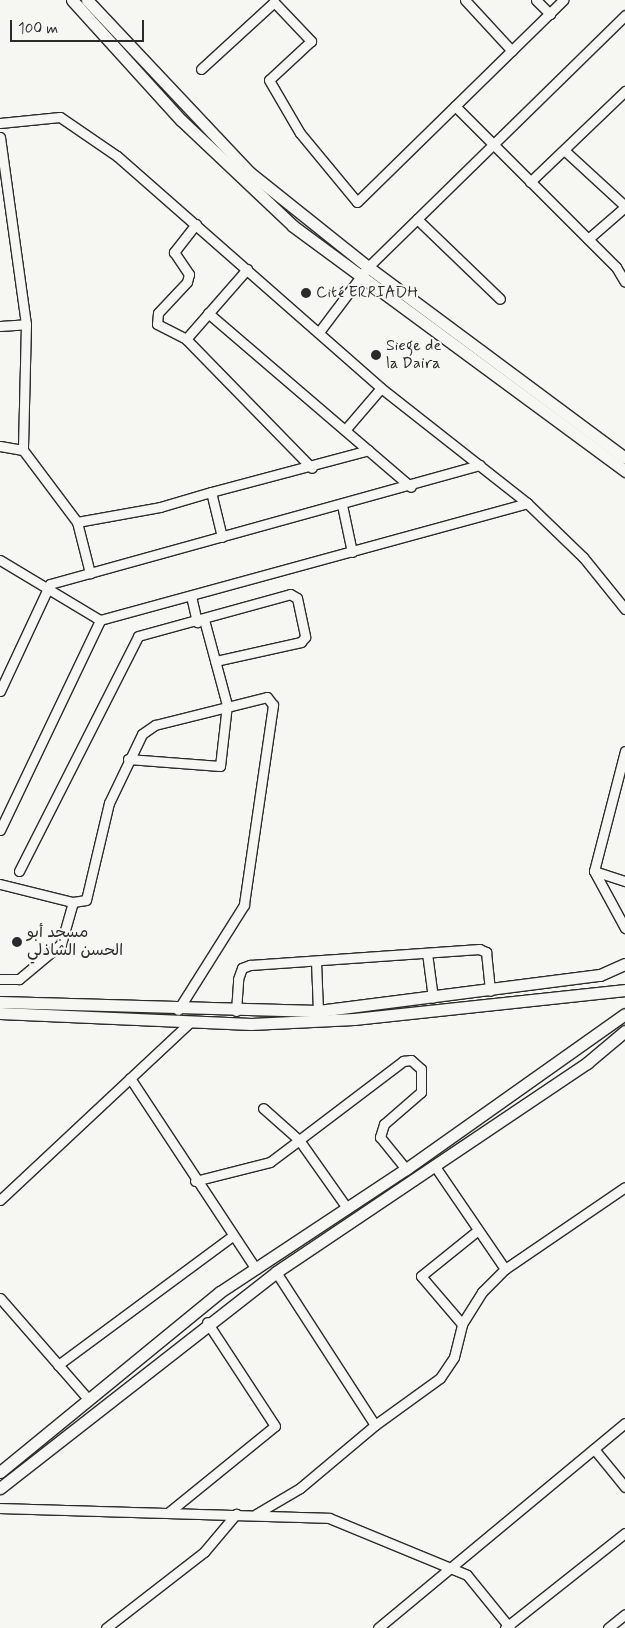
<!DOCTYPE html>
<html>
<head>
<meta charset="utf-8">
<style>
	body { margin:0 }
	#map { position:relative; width:625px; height:1628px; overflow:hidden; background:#f6f6f2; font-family:Mynerve,"Playpen Sans Arabic",sans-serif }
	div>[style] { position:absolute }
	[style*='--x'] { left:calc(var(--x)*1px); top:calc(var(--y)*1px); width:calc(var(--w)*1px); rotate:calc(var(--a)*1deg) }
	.roads { filter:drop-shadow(1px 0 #2b2b2b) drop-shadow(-1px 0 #2b2b2b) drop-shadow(0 1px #2b2b2b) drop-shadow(0 -1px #2b2b2b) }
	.minor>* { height:9px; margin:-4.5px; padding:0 4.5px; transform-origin:4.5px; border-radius:4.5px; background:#f6f6f2 }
	.major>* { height:11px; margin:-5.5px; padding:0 5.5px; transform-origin:5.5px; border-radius:5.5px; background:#f6f6f2 }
	.dots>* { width:14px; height:14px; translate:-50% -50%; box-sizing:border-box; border:2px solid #f6f6f2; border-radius:50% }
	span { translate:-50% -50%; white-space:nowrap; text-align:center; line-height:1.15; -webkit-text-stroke:4px #f6f6f2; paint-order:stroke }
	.poi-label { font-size:16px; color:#2b2b2b }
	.left { translate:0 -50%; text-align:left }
	.scale { position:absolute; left:10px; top:20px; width:134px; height:22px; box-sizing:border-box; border:2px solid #2b2b2b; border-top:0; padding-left:6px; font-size:15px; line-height:18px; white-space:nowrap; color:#2b2b2b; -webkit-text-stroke:4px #f6f6f2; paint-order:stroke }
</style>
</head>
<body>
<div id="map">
	<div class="roads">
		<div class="minor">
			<i style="--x:465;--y:0;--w:69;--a:47.3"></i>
			<i style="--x:536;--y:0;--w:20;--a:45"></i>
			<i style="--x:201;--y:69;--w:99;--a:-42.5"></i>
			<i style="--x:274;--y:2;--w:54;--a:46.5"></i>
			<i style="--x:311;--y:41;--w:57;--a:137.1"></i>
			<i style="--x:269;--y:80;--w:61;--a:59.7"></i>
			<i style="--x:300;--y:133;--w:89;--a:50.4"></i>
			<i style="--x:357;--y:202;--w:289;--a:-44.4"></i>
			<i style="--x:455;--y:106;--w:228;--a:45"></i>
			<i style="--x:616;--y:267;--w:17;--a:59"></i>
			<i style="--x:0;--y:123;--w:60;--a:-5.7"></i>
			<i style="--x:60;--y:117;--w:69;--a:34.4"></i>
			<i style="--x:117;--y:156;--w:351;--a:41.3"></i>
			<i style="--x:381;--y:388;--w:186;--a:38.2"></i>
			<i style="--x:527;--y:503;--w:78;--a:44"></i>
			<i style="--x:583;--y:557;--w:67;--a:51.1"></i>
			<i style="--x:0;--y:137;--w:189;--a:82.1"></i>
			<i style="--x:26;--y:324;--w:126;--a:91.4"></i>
			<i style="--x:23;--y:450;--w:90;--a:53.1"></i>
			<i style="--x:77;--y:522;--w:53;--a:75.7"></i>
			<i style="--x:564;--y:150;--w:83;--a:42.6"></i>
			<i style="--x:530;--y:182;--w:132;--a:-43.8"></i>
			<i style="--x:417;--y:219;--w:115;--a:43.9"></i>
			<i style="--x:196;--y:224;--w:36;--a:128"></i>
			<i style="--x:174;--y:252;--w:27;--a:56"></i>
			<i style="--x:189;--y:274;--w:8;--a:104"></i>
			<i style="--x:187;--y:282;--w:42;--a:133.1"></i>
			<i style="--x:158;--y:313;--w:11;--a:95"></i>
			<i style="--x:157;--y:324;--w:33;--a:27"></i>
			<i style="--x:186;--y:339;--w:180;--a:45.7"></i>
			<i style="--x:588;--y:239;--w:49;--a:-40.9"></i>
			<i style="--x:208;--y:313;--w:267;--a:40.6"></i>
			<i style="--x:0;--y:326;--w:26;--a:-4"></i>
			<i style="--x:319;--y:332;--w:81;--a:-53"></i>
			<i style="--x:368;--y:267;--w:360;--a:-44.4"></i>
			<i style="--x:186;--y:339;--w:93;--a:-48.9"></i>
			<i style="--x:345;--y:430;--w:55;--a:-49.4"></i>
			<i style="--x:0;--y:446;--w:23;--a:10"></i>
			<i style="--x:342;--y:505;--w:48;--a:78"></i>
			<i style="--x:77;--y:522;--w:84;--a:-10.2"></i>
			<i style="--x:160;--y:507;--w:53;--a:-16.4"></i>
			<i style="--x:222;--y:537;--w:46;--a:-103.7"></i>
			<i style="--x:211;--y:492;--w:163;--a:-14.9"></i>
			<i style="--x:0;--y:560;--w:117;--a:31"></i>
			<i style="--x:100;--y:620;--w:443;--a:-15.3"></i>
			<i style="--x:191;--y:596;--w:27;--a:77"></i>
			<i style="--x:0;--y:691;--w:118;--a:-65"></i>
			<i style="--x:50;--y:584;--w:446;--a:-15.5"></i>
			<i style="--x:625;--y:751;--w:124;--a:104.5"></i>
			<i style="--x:594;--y:871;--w:65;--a:61.5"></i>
			<i style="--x:128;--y:759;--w:92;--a:4.4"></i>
			<i style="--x:220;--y:766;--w:61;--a:-83.5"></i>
			<i style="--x:227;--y:705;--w:88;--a:-105.1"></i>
			<i style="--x:0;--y:830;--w:233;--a:-64.5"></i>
			<i style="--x:19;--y:871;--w:263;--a:-63.1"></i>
			<i style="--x:138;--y:636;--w:158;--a:-15.4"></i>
			<i style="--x:290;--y:594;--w:8;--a:30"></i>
			<i style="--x:297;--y:598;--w:40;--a:78"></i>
			<i style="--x:305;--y:637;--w:6;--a:129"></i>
			<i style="--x:301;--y:642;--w:88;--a:167.5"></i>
			<i style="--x:594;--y:871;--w:33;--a:18"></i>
			<i style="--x:0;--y:884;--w:75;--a:13.9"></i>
			<i style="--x:73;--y:902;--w:44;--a:105.9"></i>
			<i style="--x:61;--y:944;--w:55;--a:140.2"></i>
			<i style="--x:19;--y:979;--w:19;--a:180"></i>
			<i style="--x:73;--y:902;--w:13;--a:-9"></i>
			<i style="--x:86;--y:900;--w:100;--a:-76.7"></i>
			<i style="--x:109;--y:803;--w:76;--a:-64.4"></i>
			<i style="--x:142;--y:734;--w:16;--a:-35"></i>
			<i style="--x:155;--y:725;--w:115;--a:-14"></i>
			<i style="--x:267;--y:697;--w:10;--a:53"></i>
			<i style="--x:273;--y:705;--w:202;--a:98.3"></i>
			<i style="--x:244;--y:905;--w:124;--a:122.2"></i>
			<i style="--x:427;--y:953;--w:45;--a:82.4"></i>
			<i style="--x:316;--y:961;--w:50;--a:87.7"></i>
			<i style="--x:236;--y:1011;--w:32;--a:-86"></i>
			<i style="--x:238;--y:979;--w:12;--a:-70"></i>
			<i style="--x:242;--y:968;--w:9;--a:-21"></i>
			<i style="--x:250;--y:965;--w:230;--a:-4"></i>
			<i style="--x:479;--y:949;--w:8;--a:23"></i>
			<i style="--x:486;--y:952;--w:39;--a:84"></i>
			<i style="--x:130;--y:1078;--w:229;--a:56.6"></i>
			<i style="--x:434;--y:1165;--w:126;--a:55.7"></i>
			<i style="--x:195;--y:1181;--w:77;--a:-14.2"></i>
			<i style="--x:270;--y:1162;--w:36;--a:-37"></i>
			<i style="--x:299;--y:1140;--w:48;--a:-138.4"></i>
			<i style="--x:0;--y:1200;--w:262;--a:-43.1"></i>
			<i style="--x:347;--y:1208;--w:83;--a:-125.2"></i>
			<i style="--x:299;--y:1140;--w:131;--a:-37.2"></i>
			<i style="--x:403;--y:1061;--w:8;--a:-7"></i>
			<i style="--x:411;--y:1060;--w:13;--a:42"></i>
			<i style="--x:421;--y:1069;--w:23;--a:90"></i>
			<i style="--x:421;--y:1092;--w:49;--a:139.1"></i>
			<i style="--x:384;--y:1124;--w:14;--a:107"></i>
			<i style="--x:380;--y:1137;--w:41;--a:50.9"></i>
			<i style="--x:276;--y:1272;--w:182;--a:57.1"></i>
			<i style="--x:0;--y:1298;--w:134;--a:48.9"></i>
			<i style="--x:462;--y:1324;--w:63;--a:-130.5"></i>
			<i style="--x:421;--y:1276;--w:73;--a:-38.9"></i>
			<i style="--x:58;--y:1365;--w:215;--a:-36.5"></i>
			<i style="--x:594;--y:1449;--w:49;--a:50.8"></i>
			<i style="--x:0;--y:1508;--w:329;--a:1.7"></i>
			<i style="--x:329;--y:1518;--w:149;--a:22.4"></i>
			<i style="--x:467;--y:1575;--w:68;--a:50.9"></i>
			<i style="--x:169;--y:1512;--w:136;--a:-39.1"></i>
			<i style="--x:275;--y:1426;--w:124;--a:-123.2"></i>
			<i style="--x:256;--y:1514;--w:51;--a:-30.6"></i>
			<i style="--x:300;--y:1488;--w:98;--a:-40"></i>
			<i style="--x:375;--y:1425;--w:80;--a:-35.9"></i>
			<i style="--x:440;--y:1378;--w:25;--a:-56"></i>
			<i style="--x:454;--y:1357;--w:34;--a:-76"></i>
			<i style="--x:462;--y:1324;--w:38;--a:-58"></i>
			<i style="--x:482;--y:1292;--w:33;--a:-45"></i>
			<i style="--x:505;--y:1269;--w:145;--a:-34.3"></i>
			<i style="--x:106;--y:1628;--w:124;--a:-37.8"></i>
			<i style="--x:204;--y:1552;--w:50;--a:-49.9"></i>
			<i style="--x:378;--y:1628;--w:321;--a:-39.7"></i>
			<i style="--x:505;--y:1628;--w:153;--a:-38.4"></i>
			<i style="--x:608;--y:1628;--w:22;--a:-39"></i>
		</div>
		<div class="major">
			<i style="--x:72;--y:0;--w:162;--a:47.8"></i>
			<i style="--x:181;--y:120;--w:154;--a:43.4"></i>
			<i style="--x:293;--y:226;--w:413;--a:36.4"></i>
			<i style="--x:87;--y:0;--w:236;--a:46.7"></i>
			<i style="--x:249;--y:172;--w:152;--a:38.6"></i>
			<i style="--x:368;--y:267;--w:320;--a:36.6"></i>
			<i style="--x:0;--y:1002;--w:318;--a:1.6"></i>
			<i style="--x:318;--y:1011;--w:284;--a:-7.3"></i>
			<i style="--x:600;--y:975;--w:27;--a:-24"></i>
			<i style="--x:0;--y:1013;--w:251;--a:2.5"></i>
			<i style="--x:251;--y:1024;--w:103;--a:-2.8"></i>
			<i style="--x:354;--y:1019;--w:273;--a:-6.1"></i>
			<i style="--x:0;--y:1472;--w:284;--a:-39.3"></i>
			<i style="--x:220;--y:1292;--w:223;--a:-33.5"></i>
			<i style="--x:406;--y:1169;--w:268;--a:-35.3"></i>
			<i style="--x:0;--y:1488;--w:350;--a:-38"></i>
			<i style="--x:276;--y:1272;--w:375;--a:-33.9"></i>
			<i style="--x:587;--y:1063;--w:50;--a:-40.1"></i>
		</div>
	</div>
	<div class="dots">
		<i style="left:306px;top:293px;background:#2b2b2b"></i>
		<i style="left:376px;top:355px;background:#2b2b2b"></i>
		<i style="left:17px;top:942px;background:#2b2b2b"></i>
	</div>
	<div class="poi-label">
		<span class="left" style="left:316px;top:293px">Cité ERRIADH</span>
		<span class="left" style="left:386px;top:355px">Siege de<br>la Daira</span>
		<span class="left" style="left:27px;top:942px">مسجد أبو<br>الحسن الشاذلي</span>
	</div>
	<div class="scale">100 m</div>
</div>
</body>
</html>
